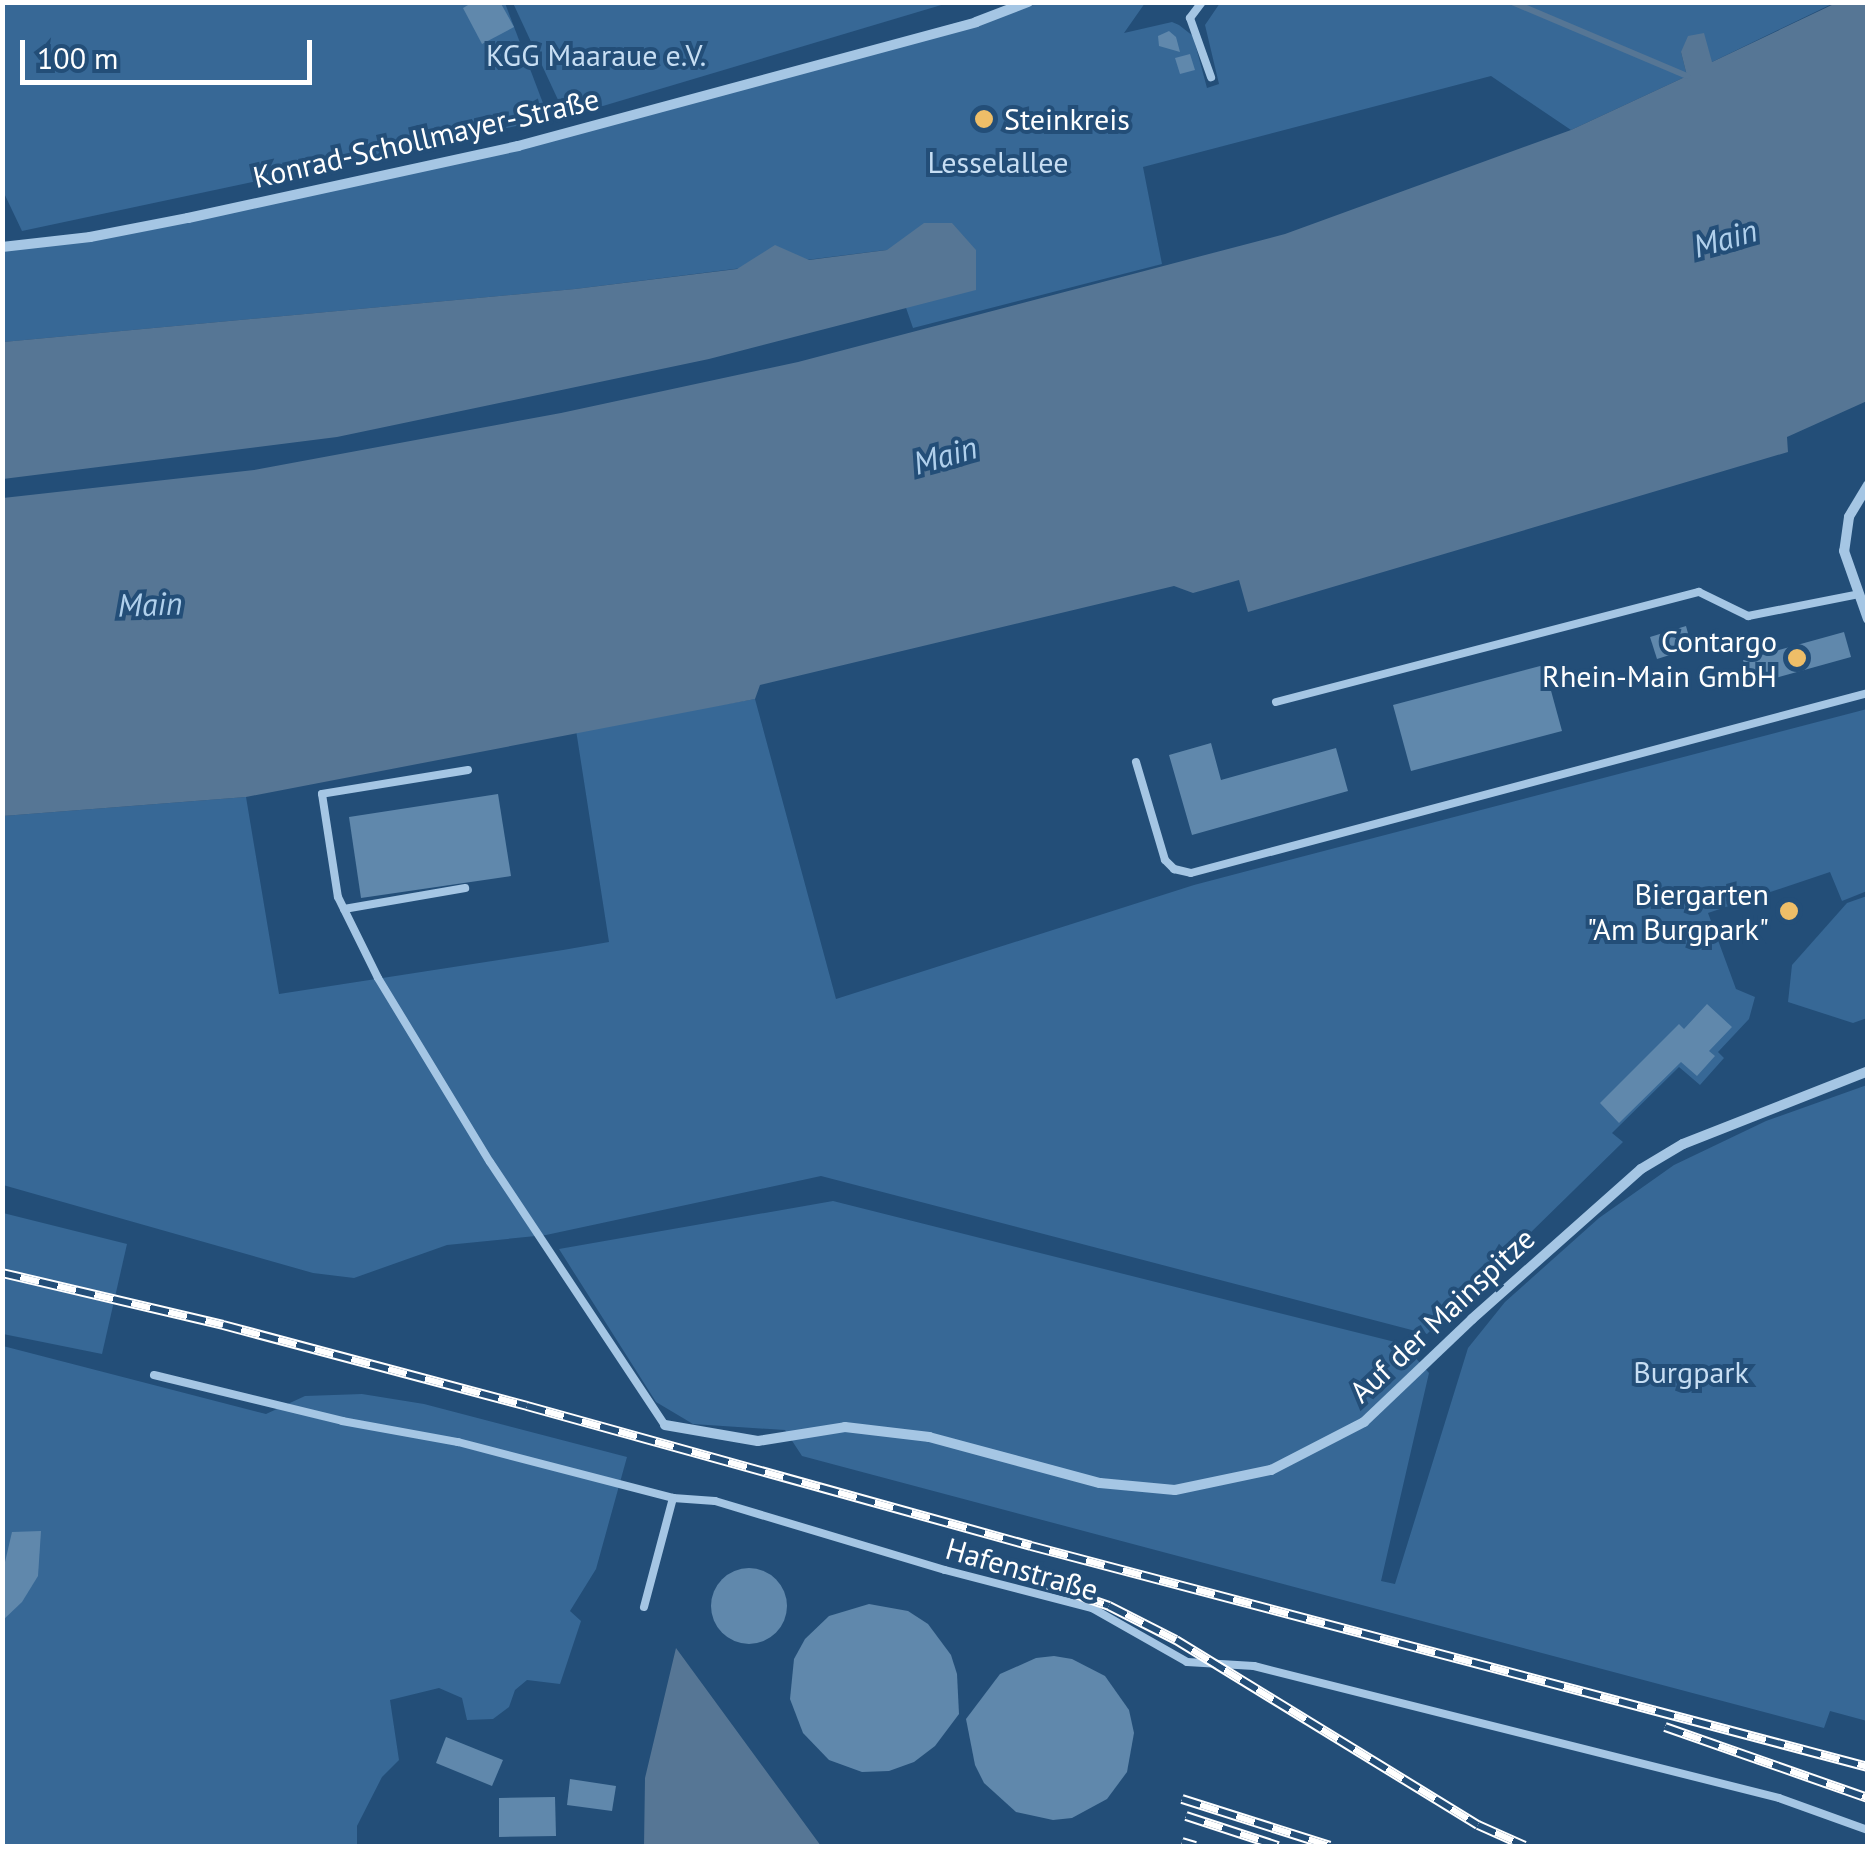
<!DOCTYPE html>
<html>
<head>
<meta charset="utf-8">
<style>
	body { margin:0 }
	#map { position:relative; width:1870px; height:1849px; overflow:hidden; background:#234e78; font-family:"PT Sans",sans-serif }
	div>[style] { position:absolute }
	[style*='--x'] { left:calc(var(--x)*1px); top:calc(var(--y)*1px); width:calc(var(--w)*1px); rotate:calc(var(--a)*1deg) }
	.green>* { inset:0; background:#376896 }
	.water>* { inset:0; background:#567695 }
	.stream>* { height:6px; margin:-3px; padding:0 3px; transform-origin:3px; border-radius:3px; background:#567695 }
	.building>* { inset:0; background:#6088ac }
	.round { border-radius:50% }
	.service>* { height:8px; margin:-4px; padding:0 4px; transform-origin:4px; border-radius:4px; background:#a5c6e4 }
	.minor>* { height:10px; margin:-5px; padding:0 5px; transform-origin:5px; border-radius:5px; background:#a5c6e4 }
	.rail>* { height:10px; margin-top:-5px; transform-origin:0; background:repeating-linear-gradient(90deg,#234e78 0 19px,#fff 0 38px); box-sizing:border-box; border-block:2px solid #fff }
	.dots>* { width:28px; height:28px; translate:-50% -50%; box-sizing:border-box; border:5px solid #234e78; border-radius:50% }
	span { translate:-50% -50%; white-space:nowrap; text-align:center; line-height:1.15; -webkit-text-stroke:8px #234e78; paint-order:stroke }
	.park-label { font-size:30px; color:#c7def3 }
	.poi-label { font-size:30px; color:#fff }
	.left { translate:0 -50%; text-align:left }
	.right { translate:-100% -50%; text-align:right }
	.street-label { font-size:30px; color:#fff }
	.water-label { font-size:32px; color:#b0d0ec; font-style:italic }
	.frame { position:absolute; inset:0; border:5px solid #fff; pointer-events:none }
	.scale { position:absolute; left:20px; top:40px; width:292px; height:45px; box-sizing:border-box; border:5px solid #fff; border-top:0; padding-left:12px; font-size:30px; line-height:35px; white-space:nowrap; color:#fff; -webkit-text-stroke:8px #234e78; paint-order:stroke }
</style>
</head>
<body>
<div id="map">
	<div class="green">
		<i style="clip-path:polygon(2px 3px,505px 3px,549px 119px,22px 231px,3px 191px)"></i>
		<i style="clip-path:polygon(513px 3px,948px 3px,566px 117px)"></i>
		<i style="clip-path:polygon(1028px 3px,1145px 3px,1124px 33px,1172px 22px,1179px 25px,1193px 36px,1207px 88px,1219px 84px,1205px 25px,1220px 3px,1834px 3px,1712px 62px,1681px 52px,1687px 76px,1571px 130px,1491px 76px,1143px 167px,1162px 264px,913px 328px,886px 250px,575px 289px,3px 342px,3px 247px,90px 237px,518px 146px)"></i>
		<i style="clip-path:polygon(755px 699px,836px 999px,1194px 885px,1867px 709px,1867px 891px,1842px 901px,1830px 872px,1708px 913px,1736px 989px,1755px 997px,1749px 1019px,1718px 1052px,1724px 1058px,1700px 1085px,1679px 1067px,1612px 1133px,1623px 1142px,1427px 1334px,821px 1176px,546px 1235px,447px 1245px,354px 1278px,313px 1273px,3px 1185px,3px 816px,246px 797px,279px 994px,563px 950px,609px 942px,576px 730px)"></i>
		<i style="clip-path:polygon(1867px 896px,1867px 1018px,1853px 1023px,1788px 1002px,1792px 965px,1847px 903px)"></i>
		<i style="clip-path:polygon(1867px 1085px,1867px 1721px,1830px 1711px,1824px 1728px,802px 1456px,785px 1430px,693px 1424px,656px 1402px,559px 1249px,833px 1201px,1403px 1344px,1429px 1373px,1381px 1581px,1395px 1584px,1468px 1348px,1505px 1302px,1599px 1218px,1674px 1165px,1766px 1121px)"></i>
		<i style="clip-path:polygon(3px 1213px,127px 1244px,102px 1354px,3px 1334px)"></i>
		<i style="clip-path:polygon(3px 1346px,266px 1414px,305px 1396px,362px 1394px,424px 1404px,627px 1457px,596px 1569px,570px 1611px,581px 1621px,560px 1684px,527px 1680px,515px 1690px,509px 1707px,493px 1719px,467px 1720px,462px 1698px,439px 1688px,390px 1700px,399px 1760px,382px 1777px,357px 1826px,357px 1846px,3px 1846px)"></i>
	</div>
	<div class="water">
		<i style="clip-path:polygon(1836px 3px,1867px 3px,1867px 401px,1787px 437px,1788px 452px,1248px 612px,1239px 580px,1193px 593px,1174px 586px,760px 685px,755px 699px,246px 797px,3px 816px,3px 498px,254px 470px,561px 413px,798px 362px,1285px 234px,1571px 130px,1687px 76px,1681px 52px,1688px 36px,1704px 33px,1712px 62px)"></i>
		<i style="clip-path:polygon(924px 223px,952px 223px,976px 250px,976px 290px,709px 359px,337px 437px,3px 479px,3px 342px,575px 289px,737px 269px,775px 245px,809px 260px,887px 250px)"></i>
		<i style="clip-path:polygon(676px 1648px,810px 1831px,821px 1846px,644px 1846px,645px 1778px)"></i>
	</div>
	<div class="stream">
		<i style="--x:1512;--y:2;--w:190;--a:22.9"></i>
	</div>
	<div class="building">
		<i style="clip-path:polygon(473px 2px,500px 2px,514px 27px,482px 44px,463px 8px)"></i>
		<i style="clip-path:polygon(1169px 31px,1176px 37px,1180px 52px,1159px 46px,1158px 36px)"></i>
		<i style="clip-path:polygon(1190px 54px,1195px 70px,1180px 74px,1175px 58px)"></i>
		<i style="clip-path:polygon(1686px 626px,1692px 648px,1657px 659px,1650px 637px)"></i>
		<i style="clip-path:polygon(1844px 632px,1851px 657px,1750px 685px,1743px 660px)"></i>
		<i style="clip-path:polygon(1544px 665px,1562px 731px,1411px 771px,1393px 705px)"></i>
		<i style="clip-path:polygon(1211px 743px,1221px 780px,1336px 748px,1348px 791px,1192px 835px,1169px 755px)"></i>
		<i style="clip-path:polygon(498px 794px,511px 876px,361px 898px,349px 817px)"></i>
		<i style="clip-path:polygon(1707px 1004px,1732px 1027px,1709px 1051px,1715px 1056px,1697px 1076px,1681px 1062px,1619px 1123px,1600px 1103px,1679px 1024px,1684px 1029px)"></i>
		<i style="clip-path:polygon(41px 1531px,38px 1576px,22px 1602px,2px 1621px,2px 1575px,12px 1532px)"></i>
		<i class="round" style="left:711px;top:1568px;width:76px;height:76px"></i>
		<i style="clip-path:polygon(869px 1604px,908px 1611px,928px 1624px,951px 1655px,957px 1674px,959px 1714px,935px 1746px,914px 1762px,889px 1771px,862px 1772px,829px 1760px,803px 1733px,790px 1699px,794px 1659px,805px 1639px,829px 1616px)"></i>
		<i style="clip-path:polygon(1054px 1656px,1072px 1659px,1105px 1676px,1129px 1710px,1134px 1733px,1127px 1772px,1107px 1799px,1072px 1818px,1053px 1820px,1016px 1812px,984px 1783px,975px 1765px,966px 1719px,1000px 1674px,1036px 1658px)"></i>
		<i style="clip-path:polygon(446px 1737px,503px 1760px,492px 1786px,436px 1763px)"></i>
		<i style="clip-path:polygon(570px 1779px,616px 1786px,612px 1811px,567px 1805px)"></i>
		<i style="clip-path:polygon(555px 1797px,556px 1836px,499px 1837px,499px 1798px)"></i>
	</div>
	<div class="service">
		<i style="--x:1202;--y:2;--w:20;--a:127"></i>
		<i style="--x:1190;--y:18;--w:63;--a:70.4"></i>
		<i style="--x:1276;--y:702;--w:437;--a:-14.6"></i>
		<i style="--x:1699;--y:592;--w:55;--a:26.1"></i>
		<i style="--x:1748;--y:616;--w:113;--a:-11.2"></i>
		<i style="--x:1136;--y:762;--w:102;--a:73.5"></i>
		<i style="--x:1165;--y:860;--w:13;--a:45"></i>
		<i style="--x:1174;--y:869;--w:17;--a:13"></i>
		<i style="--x:1191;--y:873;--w:701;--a:-14.89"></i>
		<i style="--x:468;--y:770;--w:148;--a:170.7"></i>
		<i style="--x:322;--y:794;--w:104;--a:81.2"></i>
		<i style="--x:338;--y:897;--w:90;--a:63.7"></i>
		<i style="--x:378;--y:978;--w:215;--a:58.7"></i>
		<i style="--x:490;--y:1162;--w:316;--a:56.4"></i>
		<i style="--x:344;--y:909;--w:123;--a:-9.8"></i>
		<i style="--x:154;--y:1375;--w:194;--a:13.7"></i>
		<i style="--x:342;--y:1421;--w:118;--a:10.3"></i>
		<i style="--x:458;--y:1442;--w:222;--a:14.6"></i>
		<i style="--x:673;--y:1498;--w:42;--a:4.1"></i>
		<i style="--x:715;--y:1501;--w:240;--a:16.7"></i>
		<i style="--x:945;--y:1570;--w:152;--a:14.5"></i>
		<i style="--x:1092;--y:1608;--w:109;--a:29.6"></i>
		<i style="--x:1187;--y:1662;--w:67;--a:3.4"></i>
		<i style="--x:1254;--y:1666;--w:541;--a:14.11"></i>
		<i style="--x:1779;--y:1798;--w:95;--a:19.8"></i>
		<i style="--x:644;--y:1607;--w:113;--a:-75.1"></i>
	</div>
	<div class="minor">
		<i style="--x:2;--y:247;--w:89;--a:-6.5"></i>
		<i style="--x:90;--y:237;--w:100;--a:-11"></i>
		<i style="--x:188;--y:218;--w:338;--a:-12.3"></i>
		<i style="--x:518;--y:146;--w:474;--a:-15.1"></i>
		<i style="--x:976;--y:22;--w:56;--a:-21"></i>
		<i style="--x:1868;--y:485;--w:37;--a:121"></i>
		<i style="--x:1849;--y:517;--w:34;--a:98"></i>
		<i style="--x:1844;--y:551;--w:72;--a:70.6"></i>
		<i style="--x:665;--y:1425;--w:94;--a:9.8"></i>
		<i style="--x:758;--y:1441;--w:88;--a:-9.1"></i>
		<i style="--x:845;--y:1427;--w:85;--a:6.8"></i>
		<i style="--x:929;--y:1437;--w:177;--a:15.1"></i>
		<i style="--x:1100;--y:1483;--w:75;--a:5.3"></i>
		<i style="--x:1175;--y:1490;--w:98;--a:-11.8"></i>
		<i style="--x:1271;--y:1470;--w:105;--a:-27.3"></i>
		<i style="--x:1364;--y:1422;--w:149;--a:-43.6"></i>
		<i style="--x:1472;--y:1319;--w:226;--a:-41.6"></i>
		<i style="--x:1641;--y:1169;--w:49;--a:-30.8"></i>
		<i style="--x:1683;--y:1144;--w:199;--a:-21.5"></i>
	</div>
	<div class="rail">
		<i style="--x:2;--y:1273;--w:227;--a:13.2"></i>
		<i style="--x:223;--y:1325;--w:315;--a:14.9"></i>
		<i style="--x:527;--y:1406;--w:523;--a:15.52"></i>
		<i style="--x:1031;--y:1546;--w:866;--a:14.79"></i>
		<i style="--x:960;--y:1554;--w:158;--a:19.2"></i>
		<i style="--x:1109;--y:1606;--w:75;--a:26.9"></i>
		<i style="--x:1176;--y:1640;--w:354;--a:31.5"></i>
		<i style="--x:1478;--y:1825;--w:51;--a:24.1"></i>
		<i style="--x:1665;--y:1727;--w:215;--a:19.3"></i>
		<i style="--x:1182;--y:1799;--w:155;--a:17.6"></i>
		<i style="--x:1186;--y:1816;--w:97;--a:18.1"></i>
		<i style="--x:1182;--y:1842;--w:14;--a:17"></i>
	</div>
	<div class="dots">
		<i style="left:984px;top:119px;background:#eebe68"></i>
		<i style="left:1797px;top:658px;background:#eebe68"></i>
		<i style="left:1789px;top:911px;background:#eebe68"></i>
	</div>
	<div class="park-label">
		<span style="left:596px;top:55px">KGG Maaraue e.V.</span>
		<span style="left:998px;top:162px">Lesselallee</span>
		<span style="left:1691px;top:1372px">Burgpark</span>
	</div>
	<div class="poi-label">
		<span class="left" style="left:1004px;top:119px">Steinkreis</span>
		<span class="right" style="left:1777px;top:658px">Contargo<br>Rhein-Main GmbH</span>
		<span class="right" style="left:1769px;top:911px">Biergarten<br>"Am Burgpark"</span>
	</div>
	<div class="street-label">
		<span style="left:426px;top:138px;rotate:-13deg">Konrad-Schollmayer-Straße</span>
		<span style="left:1442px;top:1315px;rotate:-43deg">Auf der Mainspitze</span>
		<span style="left:1022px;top:1569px;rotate:16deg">Hafenstraße</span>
	</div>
	<div class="water-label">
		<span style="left:1725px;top:238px;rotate:-16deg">Main</span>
		<span style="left:945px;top:455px;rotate:-16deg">Main</span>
		<span style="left:150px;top:604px;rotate:-2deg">Main</span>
	</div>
	<div class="frame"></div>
	<div class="scale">100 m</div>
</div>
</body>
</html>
